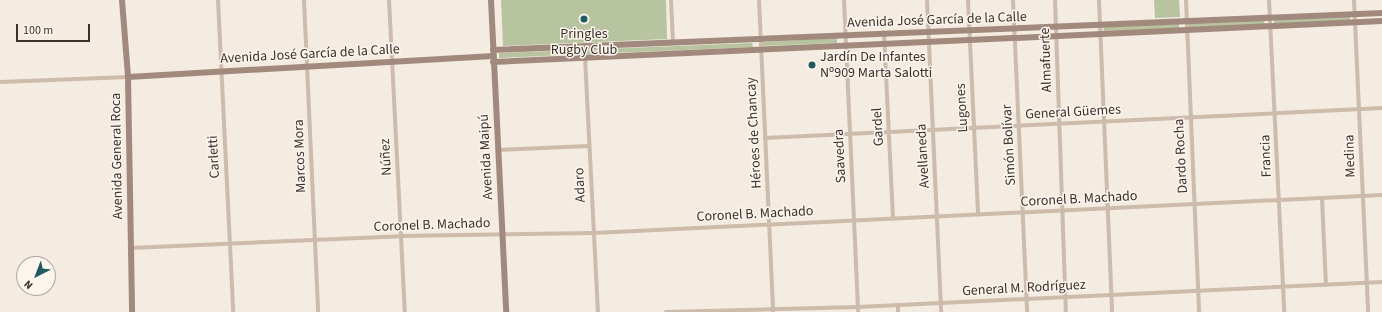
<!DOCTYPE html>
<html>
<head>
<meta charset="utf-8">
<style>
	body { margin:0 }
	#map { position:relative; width:1382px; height:312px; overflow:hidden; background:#f4ebe1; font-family:"Source Sans 3",sans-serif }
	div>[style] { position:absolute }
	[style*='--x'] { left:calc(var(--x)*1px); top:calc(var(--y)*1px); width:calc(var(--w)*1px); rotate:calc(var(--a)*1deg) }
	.green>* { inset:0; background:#b8c4a0 }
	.street>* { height:4px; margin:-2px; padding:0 2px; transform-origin:2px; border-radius:2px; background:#cdbbac }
	.secondary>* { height:6px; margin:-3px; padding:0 3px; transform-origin:3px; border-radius:3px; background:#a18a7d }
	.dots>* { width:11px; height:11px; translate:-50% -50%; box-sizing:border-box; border:2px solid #fbf5ee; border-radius:50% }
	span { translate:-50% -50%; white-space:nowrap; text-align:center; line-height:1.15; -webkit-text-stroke:3px #fbf5ee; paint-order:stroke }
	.street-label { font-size:14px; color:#3b302b }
	.poi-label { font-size:14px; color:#3b302b }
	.left { translate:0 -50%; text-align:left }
	.north { position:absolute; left:16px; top:256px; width:40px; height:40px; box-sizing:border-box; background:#fbf5ee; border:1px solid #aea6a0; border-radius:50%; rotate:222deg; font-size:11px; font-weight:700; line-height:16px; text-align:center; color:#3b302b }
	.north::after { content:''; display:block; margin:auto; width:14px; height:18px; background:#1f5a5e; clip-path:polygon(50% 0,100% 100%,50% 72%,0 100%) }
	.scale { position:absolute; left:16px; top:24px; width:74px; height:18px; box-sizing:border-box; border:2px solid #3b302b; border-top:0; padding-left:5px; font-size:12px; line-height:14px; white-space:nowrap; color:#3b302b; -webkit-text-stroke:3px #fbf5ee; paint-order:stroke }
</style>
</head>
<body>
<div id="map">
	<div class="green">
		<i style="clip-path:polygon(501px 0,666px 0,667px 39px,503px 46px)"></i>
		<i style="clip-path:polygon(1154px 0,1179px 0,1180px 17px,1155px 18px)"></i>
		<i style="clip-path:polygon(1350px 16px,1350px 21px,1274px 25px,1274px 20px)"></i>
		<i style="clip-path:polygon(1264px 20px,1265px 25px,1189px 28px,1189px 23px)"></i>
		<i style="clip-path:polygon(1179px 24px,1179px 28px,1104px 31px,1103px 27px)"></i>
		<i style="clip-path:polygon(837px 38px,837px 43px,763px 46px,763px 42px)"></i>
		<i style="clip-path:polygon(752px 43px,753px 47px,499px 58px,499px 53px)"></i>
	</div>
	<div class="street">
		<i style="--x:218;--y:0;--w:312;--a:87.2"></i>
		<i style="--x:304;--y:0;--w:312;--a:87.4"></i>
		<i style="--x:389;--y:0;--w:312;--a:87.1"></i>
		<i style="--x:671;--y:0;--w:43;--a:87.3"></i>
		<i style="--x:759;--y:0;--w:312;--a:87.4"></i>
		<i style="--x:844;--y:0;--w:312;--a:87.4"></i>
		<i style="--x:927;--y:0;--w:312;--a:87.4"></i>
		<i style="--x:968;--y:0;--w:214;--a:87.3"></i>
		<i style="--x:1013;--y:0;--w:312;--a:87.4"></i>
		<i style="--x:1055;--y:0;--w:312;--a:88"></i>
		<i style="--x:1099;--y:0;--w:312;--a:87.6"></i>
		<i style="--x:1186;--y:0;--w:312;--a:87.6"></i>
		<i style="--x:1269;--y:0;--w:312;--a:87.2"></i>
		<i style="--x:1354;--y:0;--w:312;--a:87.4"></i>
		<i style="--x:884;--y:34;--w:184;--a:87.2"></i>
		<i style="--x:585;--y:57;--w:255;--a:87.1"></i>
		<i style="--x:0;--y:82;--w:128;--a:-2.2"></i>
		<i style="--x:765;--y:138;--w:618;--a:-2.78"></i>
		<i style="--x:498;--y:150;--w:91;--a:-2.5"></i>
		<i style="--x:1322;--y:198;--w:87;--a:87.4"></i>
		<i style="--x:130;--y:248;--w:271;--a:-2.5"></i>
		<i style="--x:401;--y:236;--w:193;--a:-0.9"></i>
		<i style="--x:594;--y:233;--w:789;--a:-2.76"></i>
		<i style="--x:898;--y:305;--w:7;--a:90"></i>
		<i style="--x:666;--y:312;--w:192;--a:-1.5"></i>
		<i style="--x:858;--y:307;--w:525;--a:-2.73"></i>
	</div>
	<div class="secondary">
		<i style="--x:122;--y:0;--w:77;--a:85.5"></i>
		<i style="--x:128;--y:77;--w:235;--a:89"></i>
		<i style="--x:491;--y:0;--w:312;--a:87.2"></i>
		<i style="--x:493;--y:50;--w:890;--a:-2.38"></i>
		<i style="--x:493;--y:62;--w:890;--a:-2.64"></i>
		<i style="--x:128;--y:77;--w:366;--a:-3.3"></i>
	</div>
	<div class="dots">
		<i style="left:584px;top:19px;background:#1f5a5e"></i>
		<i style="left:812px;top:65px;background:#1f5a5e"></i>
	</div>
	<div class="street-label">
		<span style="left:937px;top:20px;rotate:-2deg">Avenida José García de la Calle</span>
		<span style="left:310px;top:54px;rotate:-3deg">Avenida José García de la Calle</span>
		<span style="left:1046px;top:60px;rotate:-92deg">Almafuerte</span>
		<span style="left:962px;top:108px;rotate:-93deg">Lugones</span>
		<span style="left:1073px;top:112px;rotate:-3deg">General Güemes</span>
		<span style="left:878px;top:127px;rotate:-93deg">Gardel</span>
		<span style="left:754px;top:133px;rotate:-93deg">Héroes de Chancay</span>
		<span style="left:1009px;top:145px;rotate:-93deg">Simón Bolívar</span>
		<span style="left:117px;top:156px;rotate:-91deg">Avenida General Roca</span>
		<span style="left:300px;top:156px;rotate:-92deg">Marcos Mora</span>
		<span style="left:840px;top:156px;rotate:-93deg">Saavedra</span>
		<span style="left:923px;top:156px;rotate:-93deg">Avellaneda</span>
		<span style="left:1181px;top:156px;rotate:-93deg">Dardo Rocha</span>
		<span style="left:1266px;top:156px;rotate:-92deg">Francia</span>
		<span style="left:1350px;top:156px;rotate:-92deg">Medina</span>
		<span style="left:214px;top:157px;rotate:-93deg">Carletti</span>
		<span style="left:386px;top:157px;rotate:-93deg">Núñez</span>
		<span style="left:486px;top:157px;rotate:-93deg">Avenida Maipú</span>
		<span style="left:580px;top:185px;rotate:-93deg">Adaro</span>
		<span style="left:1079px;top:199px;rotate:-3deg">Coronel B. Machado</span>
		<span style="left:755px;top:214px;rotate:-3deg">Coronel B. Machado</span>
		<span style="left:432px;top:225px;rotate:-2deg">Coronel B. Machado</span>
		<span style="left:1024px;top:288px;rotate:-3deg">General M. Rodríguez</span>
	</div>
	<div class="poi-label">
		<span style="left:584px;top:42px">Pringles<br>Rugby Club</span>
		<span class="left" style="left:820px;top:65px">Jardín De Infantes<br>Nº909 Marta Salotti</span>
	</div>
	<div class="north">N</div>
	<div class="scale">100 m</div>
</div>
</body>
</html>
